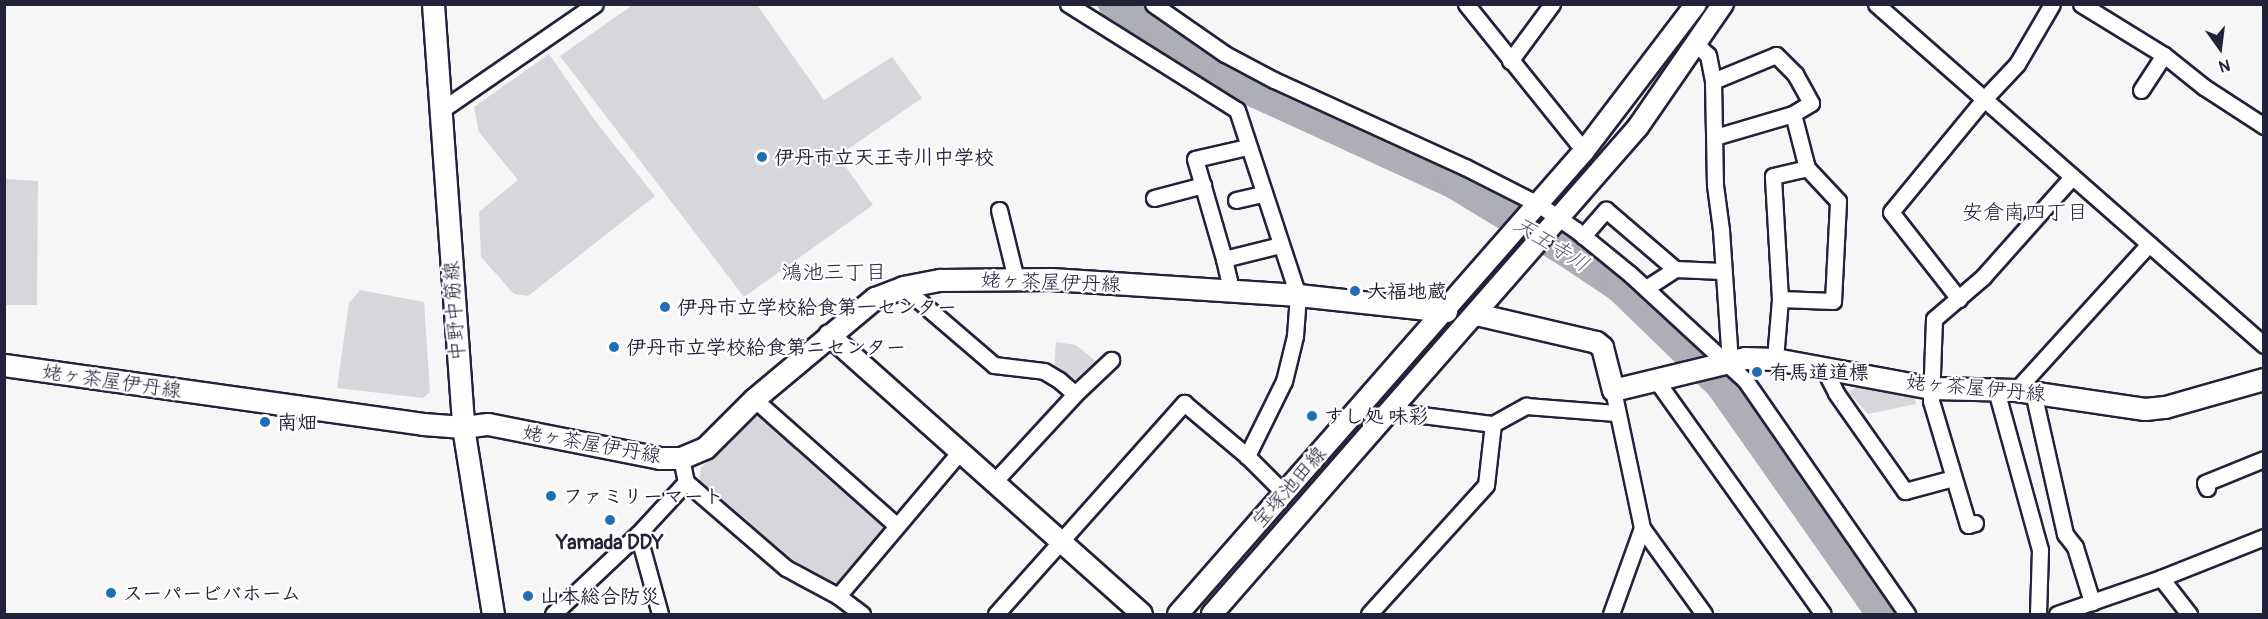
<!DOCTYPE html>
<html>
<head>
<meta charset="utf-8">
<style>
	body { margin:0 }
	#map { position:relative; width:2268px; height:619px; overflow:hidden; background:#f6f6f7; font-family:Pangolin,"Klee One",sans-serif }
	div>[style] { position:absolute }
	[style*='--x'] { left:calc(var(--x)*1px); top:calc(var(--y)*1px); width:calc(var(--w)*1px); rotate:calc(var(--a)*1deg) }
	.green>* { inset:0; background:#d7d7db }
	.river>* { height:30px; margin:-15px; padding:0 15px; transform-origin:15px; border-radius:15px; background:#aeaeb7 }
	.roads { filter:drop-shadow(2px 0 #22223b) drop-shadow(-2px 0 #22223b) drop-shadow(0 2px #22223b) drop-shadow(0 -2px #22223b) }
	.minor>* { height:15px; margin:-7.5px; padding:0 7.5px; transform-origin:7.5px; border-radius:7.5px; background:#fff }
	.tertiary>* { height:20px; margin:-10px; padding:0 10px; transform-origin:10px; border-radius:10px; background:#fff }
	.secondary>* { height:21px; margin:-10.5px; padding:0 10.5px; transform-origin:10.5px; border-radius:10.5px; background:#fff }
	.dots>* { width:16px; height:16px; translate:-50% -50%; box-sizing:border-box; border:3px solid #fff; border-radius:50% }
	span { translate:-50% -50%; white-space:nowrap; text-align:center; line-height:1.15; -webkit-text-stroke:4.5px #fff; paint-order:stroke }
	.poi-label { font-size:20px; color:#22223b; font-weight:700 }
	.left { translate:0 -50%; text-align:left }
	.street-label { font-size:20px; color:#22223b }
	.neighbourhood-label { font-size:21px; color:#22223b }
	.water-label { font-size:21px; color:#5a5a6d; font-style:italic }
	.frame { position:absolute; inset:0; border:6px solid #22223b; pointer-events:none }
	.north { position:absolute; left:2190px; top:18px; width:60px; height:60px; -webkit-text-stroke:4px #fff; paint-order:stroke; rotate:166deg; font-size:16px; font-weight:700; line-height:24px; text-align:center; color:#22223b }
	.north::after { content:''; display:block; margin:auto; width:21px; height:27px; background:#22223b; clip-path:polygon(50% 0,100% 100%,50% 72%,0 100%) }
</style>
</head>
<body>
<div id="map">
	<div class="green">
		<i style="clip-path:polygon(634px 4px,757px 5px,824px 100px,892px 57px,922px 98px,838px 156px,873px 205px,744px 297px,560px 56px)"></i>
		<i style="clip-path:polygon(549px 54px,596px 122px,655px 196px,528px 296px,514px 294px,481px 257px,479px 212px,518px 180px,479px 132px,474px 107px)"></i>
		<i style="clip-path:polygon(5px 179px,38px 181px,37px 305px,5px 305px)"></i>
		<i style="clip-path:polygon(360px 290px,424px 302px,430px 392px,423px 398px,337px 388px,349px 303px)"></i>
		<i style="clip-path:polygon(1056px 342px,1076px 345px,1098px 363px,1083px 378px,1075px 379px,1054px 368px)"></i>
		<i style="clip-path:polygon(1860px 385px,1913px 392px,1916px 404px,1868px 414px,1848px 392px)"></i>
		<i style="clip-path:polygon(758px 410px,888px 526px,837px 589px,795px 566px,699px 482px,701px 468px)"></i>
	</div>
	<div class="river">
		<i style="--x:1113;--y:4;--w:135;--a:33.8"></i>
		<i style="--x:1225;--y:79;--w:252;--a:24.6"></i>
		<i style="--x:1454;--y:184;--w:130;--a:31.1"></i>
		<i style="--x:1565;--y:251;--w:65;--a:33.7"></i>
		<i style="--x:1619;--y:287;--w:142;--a:44.1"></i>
		<i style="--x:1721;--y:386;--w:279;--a:54.9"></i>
	</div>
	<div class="roads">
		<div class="minor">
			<i style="--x:1068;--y:4;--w:199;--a:32.1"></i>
			<i style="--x:1237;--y:110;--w:195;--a:71.8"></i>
			<i style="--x:1298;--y:295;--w:41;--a:94.2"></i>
			<i style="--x:1295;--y:336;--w:46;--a:103.7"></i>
			<i style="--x:1284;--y:381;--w:84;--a:116.3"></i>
			<i style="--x:1153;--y:4;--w:88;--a:34.8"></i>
			<i style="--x:1225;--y:54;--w:55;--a:28"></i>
			<i style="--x:1274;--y:80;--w:210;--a:24.5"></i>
			<i style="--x:1465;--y:167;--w:82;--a:26.9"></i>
			<i style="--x:1538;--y:204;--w:46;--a:34.4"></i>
			<i style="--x:1576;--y:230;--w:70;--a:39.2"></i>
			<i style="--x:1630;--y:274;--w:156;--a:42.7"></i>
			<i style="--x:1745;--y:380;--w:285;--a:55.3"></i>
			<i style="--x:1466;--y:4;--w:189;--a:51.2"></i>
			<i style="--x:1876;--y:4;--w:363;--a:41.3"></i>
			<i style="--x:2149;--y:244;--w:197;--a:132.3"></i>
			<i style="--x:2081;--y:4;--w:97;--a:31.6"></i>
			<i style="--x:2164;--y:55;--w:51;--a:38.7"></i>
			<i style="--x:2204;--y:87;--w:72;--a:33"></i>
			<i style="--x:1696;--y:44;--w:16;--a:43"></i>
			<i style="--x:1708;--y:55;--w:26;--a:79"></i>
			<i style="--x:1713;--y:81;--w:104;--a:88.9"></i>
			<i style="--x:1715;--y:185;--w:45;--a:82.4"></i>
			<i style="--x:1721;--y:230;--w:132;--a:86.1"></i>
			<i style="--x:1510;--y:61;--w:71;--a:-53.6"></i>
			<i style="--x:1713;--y:81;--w:68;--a:-22.4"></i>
			<i style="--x:1776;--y:55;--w:27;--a:45"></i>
			<i style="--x:1795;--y:74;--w:33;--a:61"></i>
			<i style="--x:1811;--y:103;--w:21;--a:149"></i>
			<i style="--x:1793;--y:114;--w:81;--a:163.6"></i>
			<i style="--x:2141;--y:90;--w:42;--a:-56.7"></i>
			<i style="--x:440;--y:111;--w:188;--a:-34.6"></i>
			<i style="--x:1247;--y:147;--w:53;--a:167"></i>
			<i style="--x:1195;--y:159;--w:104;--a:73.8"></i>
			<i style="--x:1224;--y:259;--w:58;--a:-14"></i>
			<i style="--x:1154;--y:198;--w:51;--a:-14.9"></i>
			<i style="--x:1236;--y:200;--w:28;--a:-13"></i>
			<i style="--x:999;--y:210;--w:71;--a:76.2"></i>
			<i style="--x:1583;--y:236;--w:35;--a:-49"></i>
			<i style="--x:1606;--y:210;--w:91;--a:40.5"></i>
			<i style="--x:1675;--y:269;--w:47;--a:2.4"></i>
			<i style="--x:2149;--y:244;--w:153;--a:41.3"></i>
			<i style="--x:1224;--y:259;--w:23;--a:77"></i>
			<i style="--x:1229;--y:281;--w:10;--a:114"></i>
			<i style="--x:903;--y:287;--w:120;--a:40.6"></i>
			<i style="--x:994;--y:365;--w:50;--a:6.8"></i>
			<i style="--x:1044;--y:371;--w:17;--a:31"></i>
			<i style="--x:1059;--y:380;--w:21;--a:41"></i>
			<i style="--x:1646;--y:288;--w:35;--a:-33"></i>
			<i style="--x:1780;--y:299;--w:53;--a:2.2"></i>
			<i style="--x:1833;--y:301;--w:100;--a:-87.1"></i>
			<i style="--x:1838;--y:201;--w:45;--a:-133.2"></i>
			<i style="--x:1807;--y:168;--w:56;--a:-104.5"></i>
			<i style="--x:1959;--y:299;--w:110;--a:-128"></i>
			<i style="--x:1891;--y:212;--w:146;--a:-50.5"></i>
			<i style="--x:1984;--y:99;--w:48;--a:-46.7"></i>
			<i style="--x:2017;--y:64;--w:69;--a:-59.7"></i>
			<i style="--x:1775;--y:359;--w:60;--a:-85.2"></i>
			<i style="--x:1780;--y:299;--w:123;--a:-93.3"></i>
			<i style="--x:1773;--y:176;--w:35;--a:-13"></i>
			<i style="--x:1823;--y:367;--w:29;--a:63"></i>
			<i style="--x:1836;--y:393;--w:120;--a:54.9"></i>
			<i style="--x:1905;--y:491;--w:50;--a:-15.2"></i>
			<i style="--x:1656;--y:380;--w:287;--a:54.5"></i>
			<i style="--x:1613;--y:390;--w:141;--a:78.1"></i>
			<i style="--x:1642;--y:528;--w:106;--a:54.2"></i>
			<i style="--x:1996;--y:390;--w:166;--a:74.6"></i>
			<i style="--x:2040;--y:550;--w:64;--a:91.8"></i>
			<i style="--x:2033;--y:392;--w:146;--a:77.3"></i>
			<i style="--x:2065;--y:534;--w:16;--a:52"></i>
			<i style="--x:2075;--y:547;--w:58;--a:72.8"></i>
			<i style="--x:754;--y:399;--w:190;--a:41.6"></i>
			<i style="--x:1391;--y:411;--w:103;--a:7.3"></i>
			<i style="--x:1493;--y:424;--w:38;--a:-29"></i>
			<i style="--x:1526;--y:406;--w:90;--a:4.4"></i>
			<i style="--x:686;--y:482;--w:132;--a:40.7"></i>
			<i style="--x:786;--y:568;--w:59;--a:28.3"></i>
			<i style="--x:838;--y:596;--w:30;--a:37"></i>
			<i style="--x:993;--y:483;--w:121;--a:-47.3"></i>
			<i style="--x:1075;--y:394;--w:50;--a:-43.4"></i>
			<i style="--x:2207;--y:488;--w:5;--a:-112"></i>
			<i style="--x:2205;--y:483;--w:64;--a:-22.1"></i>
			<i style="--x:1975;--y:523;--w:7;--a:164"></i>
			<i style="--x:1968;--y:525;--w:129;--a:-106.6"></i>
			<i style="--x:1931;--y:401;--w:82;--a:-87.9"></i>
			<i style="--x:1934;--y:319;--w:65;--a:-40.6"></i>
			<i style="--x:1983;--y:277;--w:134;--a:-48.3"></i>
			<i style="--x:638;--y:534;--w:83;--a:74.6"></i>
			<i style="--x:2161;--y:578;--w:111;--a:-21.7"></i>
			<i style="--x:838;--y:596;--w:187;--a:-49.8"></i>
			<i style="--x:553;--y:614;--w:117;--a:-43.3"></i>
			<i style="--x:638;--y:534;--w:71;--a:-47.3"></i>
			<i style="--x:686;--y:482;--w:25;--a:-102"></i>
			<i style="--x:996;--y:614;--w:283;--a:-48.3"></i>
			<i style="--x:1184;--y:403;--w:82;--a:40.1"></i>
			<i style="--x:1247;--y:456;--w:52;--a:45"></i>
			<i style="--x:1369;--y:614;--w:174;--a:-47.8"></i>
			<i style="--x:1486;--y:485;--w:61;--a:-83.5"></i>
			<i style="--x:1611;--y:614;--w:91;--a:-70.2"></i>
			<i style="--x:2057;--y:614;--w:110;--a:-19.1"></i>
			<i style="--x:2161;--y:578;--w:46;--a:52.1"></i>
		</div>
		<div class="tertiary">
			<i style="--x:829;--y:335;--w:419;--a:41.7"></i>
			<i style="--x:1178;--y:614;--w:616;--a:-48.75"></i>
			<i style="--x:1584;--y:151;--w:185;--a:-52.7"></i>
			<i style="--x:1212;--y:614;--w:647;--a:-48.82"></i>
			<i style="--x:1638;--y:127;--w:150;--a:-55.4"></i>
		</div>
		<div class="secondary">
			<i style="--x:433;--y:4;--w:424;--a:85.9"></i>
			<i style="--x:463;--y:427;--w:189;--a:80.9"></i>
			<i style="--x:1476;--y:314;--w:123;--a:13.1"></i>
			<i style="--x:1596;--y:342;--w:8;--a:40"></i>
			<i style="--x:1602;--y:347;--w:44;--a:75.7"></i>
			<i style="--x:1613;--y:390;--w:136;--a:-13.6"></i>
			<i style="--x:1745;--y:358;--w:30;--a:2"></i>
			<i style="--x:1775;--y:359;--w:160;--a:10.5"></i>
			<i style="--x:1932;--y:388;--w:84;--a:1.4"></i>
			<i style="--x:2016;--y:390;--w:130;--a:8.4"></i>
			<i style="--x:2145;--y:409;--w:20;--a:-6"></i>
			<i style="--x:2165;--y:407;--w:103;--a:-15.8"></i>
			<i style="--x:4;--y:365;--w:423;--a:8"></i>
			<i style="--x:423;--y:424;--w:40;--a:4.3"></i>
			<i style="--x:463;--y:427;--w:25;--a:-7"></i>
			<i style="--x:488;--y:424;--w:174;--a:11.2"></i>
			<i style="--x:659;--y:458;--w:22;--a:0"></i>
			<i style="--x:681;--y:458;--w:26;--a:-23"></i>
			<i style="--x:705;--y:448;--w:69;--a:-45"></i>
			<i style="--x:754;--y:399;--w:158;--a:-39.9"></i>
			<i style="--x:875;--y:298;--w:30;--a:-21"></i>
			<i style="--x:903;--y:287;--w:38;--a:-11"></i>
			<i style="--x:940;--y:280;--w:111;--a:-0.5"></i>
			<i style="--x:1051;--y:279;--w:248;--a:3.7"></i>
			<i style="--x:1298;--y:295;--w:149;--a:6.2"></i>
		</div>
	</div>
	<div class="dots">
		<i style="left:762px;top:157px;background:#1f6fb2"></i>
		<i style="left:1355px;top:291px;background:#1f6fb2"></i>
		<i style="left:665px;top:307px;background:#1f6fb2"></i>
		<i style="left:614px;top:347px;background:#1f6fb2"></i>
		<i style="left:1757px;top:372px;background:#1f6fb2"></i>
		<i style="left:1312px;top:416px;background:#1f6fb2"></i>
		<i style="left:265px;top:422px;background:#1f6fb2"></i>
		<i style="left:551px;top:496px;background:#1f6fb2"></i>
		<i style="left:610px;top:520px;background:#1f6fb2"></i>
		<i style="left:111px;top:593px;background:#1f6fb2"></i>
		<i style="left:528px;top:596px;background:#1f6fb2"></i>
	</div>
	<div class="poi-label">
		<span class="left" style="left:774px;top:157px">伊丹市立天王寺川中学校</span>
		<span class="left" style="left:1367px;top:291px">大福地蔵</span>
		<span class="left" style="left:677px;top:307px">伊丹市立学校給食第一センター</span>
		<span class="left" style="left:626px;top:347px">伊丹市立学校給食第ニセンター</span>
		<span class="left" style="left:1769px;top:372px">有馬道道標</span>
		<span class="left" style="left:1324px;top:416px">すし処 味彩</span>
		<span class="left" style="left:277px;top:422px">南畑</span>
		<span class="left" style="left:563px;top:496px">ファミリーマート</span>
		<span style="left:610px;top:542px">Yamada DDY</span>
		<span class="left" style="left:123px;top:593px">スーパービバホーム</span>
		<span class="left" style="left:540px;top:596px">山本総合防災</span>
	</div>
	<div class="street-label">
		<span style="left:1051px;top:282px;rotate:2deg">姥ヶ茶屋伊丹線</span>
		<span style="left:454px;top:311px;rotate:-94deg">中野中筋線</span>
		<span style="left:112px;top:381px;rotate:8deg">姥ヶ茶屋伊丹線</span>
		<span style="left:1976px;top:388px;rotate:5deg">姥ヶ茶屋伊丹線</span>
		<span style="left:592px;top:444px;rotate:10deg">姥ヶ茶屋伊丹線</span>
		<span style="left:1289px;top:487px;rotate:-49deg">宝塚池田線</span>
	</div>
	<div class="neighbourhood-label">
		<span style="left:2025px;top:213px">安倉南四丁目</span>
		<span style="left:834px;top:273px">鴻池三丁目</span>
	</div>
	<div class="water-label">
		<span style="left:1551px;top:245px;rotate:32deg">天王寺川</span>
	</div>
	<div class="frame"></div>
	<div class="north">N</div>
</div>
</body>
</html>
